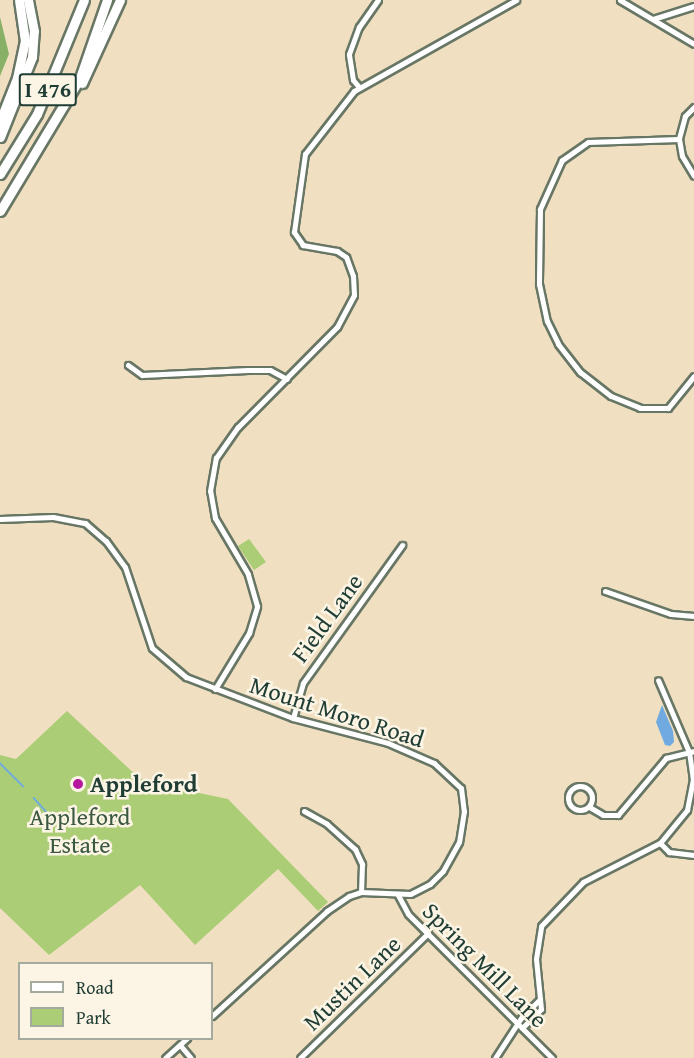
<!DOCTYPE html>
<html>
<head>
<meta charset="utf-8">
<style>
	body { margin:0 }
	#map { position:relative; width:694px; height:1058px; overflow:hidden; background:#f0e0c1; font-family:"Gentium Book Plus",serif }
	div>[style] { position:absolute }
	[style*='--x'] { left:calc(var(--x)*1px); top:calc(var(--y)*1px); width:calc(var(--w)*1px); rotate:calc(var(--a)*1deg) }
	.green>* { inset:0; background:#abcd76 }
	.forest>* { inset:0; background:#88b067 }
	.water>* { inset:0; background:#70aae0 }
	.stream>* { height:1.5px; margin:-0.75px; padding:0 0.75px; transform-origin:0.75px; border-radius:0.75px; background:#70aae0 }
	.roads { filter:drop-shadow(2px 0 #687665) drop-shadow(-2px 0 #687665) drop-shadow(0 2px #687665) drop-shadow(0 -2px #687665) }
	.minor>* { height:5px; margin:-2.5px; padding:0 2.5px; transform-origin:2.5px; border-radius:2.5px; background:#fff }
	.minor>.ring { margin:-2.5px; padding:0; box-sizing:content-box; background:none; border:5px solid #fff; border-radius:50% }
	.motorway>* { height:9px; margin:-4.5px; padding:0 4.5px; transform-origin:4.5px; border-radius:4.5px; background:#fff }
	.dots>* { width:16px; height:16px; translate:-50% -50%; box-sizing:border-box; border:3px solid #fcf5e5; border-radius:50% }
	span { translate:-50% -50%; white-space:nowrap; text-align:center; line-height:1.15; -webkit-text-stroke:5px #fcf5e5; paint-order:stroke }
	.shield-label span { padding:2px 4px; background:#fcf5e5; border:2px solid; border-radius:4px; -webkit-text-stroke-width:0 }
	.shield-label { font-size:22px; color:#1f3d34; font-weight:700 }
	.street-label { font-size:24px; color:#1f3d34 }
	.poi-label { font-size:24px; color:#1f3d34; font-weight:700 }
	.left { translate:0 -50%; text-align:left }
	.park-label { font-size:24px; color:#3b5a41 }
	.legend { position:absolute; left:18px; top:962px; width:195px; height:78px; box-sizing:border-box; background:#fcf5e5; border:2px solid #a4ab9e; margin:0; padding:8px 10px; list-style:none; font-size:18px; color:#1f3d34 }
	.legend li { display:flex; align-items:center; gap:12px; height:30px }
	.legend b { width:30px; border:2px solid #a4ab9e }
</style>
</head>
<body>
<div id="map">
	<div class="green">
		<i style="clip-path:polygon(249px 539px,266px 562px,254px 570px,238px 546px)"></i>
		<i style="clip-path:polygon(67px 711px,138px 777px,166px 790px,175px 788px,228px 799px,328px 902px,318px 911px,278px 869px,195px 945px,140px 885px,49px 955px,0 908px,0 755px,16px 759px)"></i>
	</div>
	<div class="forest">
		<i style="clip-path:polygon(0 17px,9px 54px,0 76px)"></i>
	</div>
	<div class="water">
		<i style="clip-path:polygon(662px 705px,673px 731px,674px 742px,670px 746px,665px 745px,656px 722px)"></i>
	</div>
	<div class="stream">
		<i style="--x:0;--y:763;--w:33;--a:45"></i>
		<i style="--x:34;--y:798;--w:27;--a:48"></i>
	</div>
	<div class="roads">
		<div class="minor">
			<i style="--x:620;--y:0;--w:86;--a:30.7"></i>
			<i style="--x:653;--y:19;--w:43;--a:-17.6"></i>
			<i style="--x:359;--y:87;--w:9;--a:-131"></i>
			<i style="--x:353;--y:80;--w:26;--a:-99"></i>
			<i style="--x:349;--y:54;--w:29;--a:-70"></i>
			<i style="--x:359;--y:27;--w:33;--a:-55"></i>
			<i style="--x:694;--y:107;--w:13;--a:135"></i>
			<i style="--x:685;--y:116;--w:24;--a:105"></i>
			<i style="--x:679;--y:139;--w:17;--a:80"></i>
			<i style="--x:682;--y:156;--w:23;--a:59"></i>
			<i style="--x:679;--y:139;--w:91;--a:178.1"></i>
			<i style="--x:588;--y:142;--w:32;--a:145"></i>
			<i style="--x:562;--y:160;--w:54;--a:114.2"></i>
			<i style="--x:540;--y:209;--w:75;--a:90.8"></i>
			<i style="--x:539;--y:284;--w:38;--a:78"></i>
			<i style="--x:547;--y:321;--w:25;--a:64"></i>
			<i style="--x:558;--y:344;--w:36;--a:52"></i>
			<i style="--x:580;--y:372;--w:39;--a:38"></i>
			<i style="--x:611;--y:396;--w:31;--a:22"></i>
			<i style="--x:640;--y:408;--w:28;--a:0"></i>
			<i style="--x:668;--y:408;--w:41;--a:-50.9"></i>
			<i style="--x:128;--y:365;--w:17;--a:36"></i>
			<i style="--x:142;--y:375;--w:106;--a:-2.7"></i>
			<i style="--x:248;--y:370;--w:22;--a:0"></i>
			<i style="--x:270;--y:370;--w:19;--a:28"></i>
			<i style="--x:0;--y:519;--w:53;--a:-2.2"></i>
			<i style="--x:53;--y:517;--w:33;--a:11"></i>
			<i style="--x:85;--y:523;--w:28;--a:41"></i>
			<i style="--x:106;--y:541;--w:32;--a:54"></i>
			<i style="--x:125;--y:567;--w:85;--a:71.6"></i>
			<i style="--x:152;--y:648;--w:45;--a:40.5"></i>
			<i style="--x:186;--y:677;--w:115;--a:21"></i>
			<i style="--x:293;--y:718;--w:98;--a:14.7"></i>
			<i style="--x:388;--y:743;--w:50;--a:23.5"></i>
			<i style="--x:434;--y:763;--w:37;--a:43"></i>
			<i style="--x:461;--y:788;--w:23;--a:83"></i>
			<i style="--x:464;--y:811;--w:31;--a:99"></i>
			<i style="--x:459;--y:842;--w:33;--a:119"></i>
			<i style="--x:443;--y:871;--w:18;--a:135"></i>
			<i style="--x:430;--y:884;--w:22;--a:153"></i>
			<i style="--x:410;--y:894;--w:49;--a:-177.7"></i>
			<i style="--x:361;--y:892;--w:13;--a:162"></i>
			<i style="--x:349;--y:896;--w:27;--a:146"></i>
			<i style="--x:327;--y:911;--w:156;--a:137.6"></i>
			<i style="--x:605;--y:591;--w:70;--a:19.2"></i>
			<i style="--x:671;--y:614;--w:23;--a:5"></i>
			<i style="--x:215;--y:689;--w:66;--a:-58.7"></i>
			<i style="--x:249;--y:633;--w:28;--a:-73"></i>
			<i style="--x:257;--y:606;--w:33;--a:-106"></i>
			<i style="--x:248;--y:574;--w:65;--a:-120.5"></i>
			<i style="--x:215;--y:518;--w:27;--a:-100"></i>
			<i style="--x:210;--y:491;--w:34;--a:-80"></i>
			<i style="--x:216;--y:458;--w:38;--a:-55"></i>
			<i style="--x:238;--y:427;--w:141;--a:-45.3"></i>
			<i style="--x:337;--y:327;--w:36;--a:-62"></i>
			<i style="--x:354;--y:295;--w:19;--a:-93"></i>
			<i style="--x:353;--y:276;--w:20;--a:-110"></i>
			<i style="--x:346;--y:257;--w:11;--a:-146"></i>
			<i style="--x:337;--y:251;--w:35;--a:-170"></i>
			<i style="--x:303;--y:245;--w:16;--a:-125"></i>
			<i style="--x:294;--y:232;--w:79;--a:-82"></i>
			<i style="--x:305;--y:154;--w:80;--a:-52.1"></i>
			<i style="--x:354;--y:91;--w:186;--a:-29.3"></i>
			<i style="--x:293;--y:718;--w:36;--a:-74"></i>
			<i style="--x:303;--y:683;--w:170;--a:-54.3"></i>
			<i class="ring" style="left:568px;top:786px;width:19px;height:19px"></i>
			<i style="--x:591;--y:808;--w:14;--a:30"></i>
			<i style="--x:603;--y:815;--w:15;--a:0"></i>
			<i style="--x:618;--y:815;--w:75;--a:-49.9"></i>
			<i style="--x:666;--y:758;--w:29;--a:-14"></i>
			<i style="--x:304;--y:811;--w:26;--a:29"></i>
			<i style="--x:327;--y:824;--w:38;--a:42"></i>
			<i style="--x:355;--y:849;--w:17;--a:65"></i>
			<i style="--x:362;--y:864;--w:28;--a:92"></i>
			<i style="--x:660;--y:843;--w:13;--a:45"></i>
			<i style="--x:669;--y:852;--w:25;--a:7"></i>
			<i style="--x:398;--y:895;--w:21;--a:62"></i>
			<i style="--x:408;--y:914;--w:204;--a:45"></i>
			<i style="--x:522;--y:1028;--w:27;--a:-45"></i>
			<i style="--x:541;--y:1009;--w:50;--a:-95.7"></i>
			<i style="--x:536;--y:959;--w:33;--a:-81"></i>
			<i style="--x:541;--y:926;--w:61;--a:-46.3"></i>
			<i style="--x:583;--y:882;--w:86;--a:-26.9"></i>
			<i style="--x:660;--y:843;--w:43;--a:-50.7"></i>
			<i style="--x:687;--y:810;--w:31;--a:-79"></i>
			<i style="--x:693;--y:780;--w:28;--a:-98"></i>
			<i style="--x:689;--y:752;--w:78;--a:-113.3"></i>
			<i style="--x:180;--y:1045;--w:17;--a:50"></i>
			<i style="--x:165;--y:1058;--w:30;--a:-42"></i>
			<i style="--x:300;--y:1058;--w:179;--a:-44.3"></i>
			<i style="--x:495;--y:1058;--w:48;--a:-57"></i>
			<i style="--x:521;--y:1018;--w:27;--a:-45"></i>
		</div>
		<div class="motorway">
			<i style="--x:82;--y:83;--w:91;--a:-65.4"></i>
			<i style="--x:0;--y:121;--w:46;--a:-68.4"></i>
			<i style="--x:17;--y:78;--w:38;--a:-78"></i>
			<i style="--x:25;--y:41;--w:41;--a:-98.3"></i>
			<i style="--x:0;--y:137;--w:86;--a:-68.2"></i>
			<i style="--x:32;--y:57;--w:26;--a:-86"></i>
			<i style="--x:34;--y:31;--w:32;--a:-101"></i>
			<i style="--x:0;--y:174;--w:70;--a:-58.3"></i>
			<i style="--x:37;--y:114;--w:123;--a:-67.6"></i>
			<i style="--x:0;--y:211;--w:155;--a:-59"></i>
			<i style="--x:80;--y:78;--w:83;--a:-70.9"></i>
		</div>
	</div>
	<div class="dots">
		<i style="left:78px;top:784px;background:#b5179e"></i>
	</div>
	<div class="shield-label">
		<span style="left:48px;top:90px">I 476</span>
	</div>
	<div class="street-label">
		<span style="left:327px;top:618px;rotate:-54deg">Field Lane</span>
		<span style="left:337px;top:712px;rotate:18deg">Mount Moro Road</span>
		<span style="left:485px;top:965px;rotate:45deg">Spring Mill Lane</span>
		<span style="left:352px;top:983px;rotate:-44deg">Mustin Lane</span>
	</div>
	<div class="poi-label">
		<span class="left" style="left:90px;top:784px">Appleford</span>
	</div>
	<div class="park-label">
		<span style="left:80px;top:831px">Appleford<br>Estate</span>
	</div>
	<ul class="legend">
	<li><b style="height:8px;background:#fff"></b>Road</li>
	<li><b style="height:16px;background:#abcd76"></b>Park</li>
	</ul>
</div>
</body>
</html>
